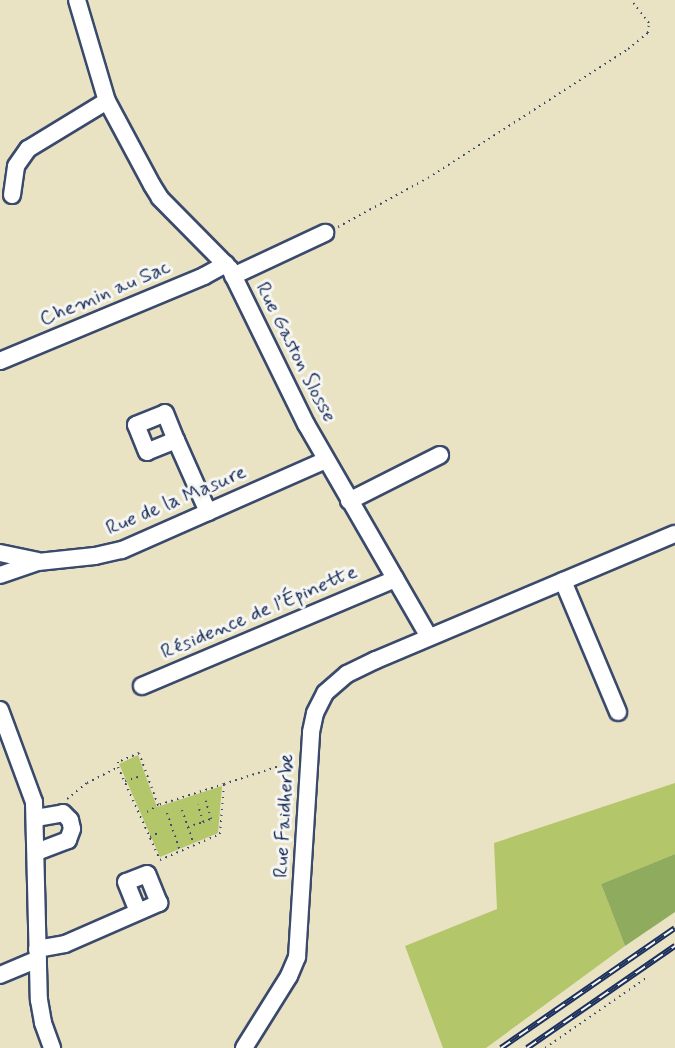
<!DOCTYPE html>
<html>
<head>
<meta charset="utf-8">
<style>
	body { margin:0 }
	#map { position:relative; width:675px; height:1048px; overflow:hidden; background:#e9e3c3; font-family:Mynerve,sans-serif }
	div>[style] { position:absolute }
	[style*='--x'] { left:calc(var(--x)*1px); top:calc(var(--y)*1px); width:calc(var(--w)*1px); rotate:calc(var(--a)*1deg) }
	.green>* { inset:0; background:#b3c66a }
	.forest>* { inset:0; background:#8eab5e }
	.path>* { height:2px; margin-top:-1px; transform-origin:0; background:repeating-linear-gradient(90deg,#3a4a6d 0 1.5px,transparent 0 6px) }
	.roads { filter:drop-shadow(2px 0 #3a4a6d) drop-shadow(-2px 0 #3a4a6d) drop-shadow(0 2px #3a4a6d) drop-shadow(0 -2px #3a4a6d) }
	.minor>* { height:16px; margin:-8px; padding:0 8px; transform-origin:8px; border-radius:8px; background:#fff }
	.rail>* { height:6px; margin-top:-3px; transform-origin:0; background:repeating-linear-gradient(90deg,#f6f6f2 0 11px,#1b2f5e 0 22px); box-sizing:border-box; border-block:2px solid #1b2f5e }
	span { translate:-50% -50%; white-space:nowrap; text-align:center; line-height:1.15; -webkit-text-stroke:6px #f6f6f2; paint-order:stroke }
	.street-label { font-size:21px; color:#1b2f5e }
</style>
</head>
<body>
<div id="map">
	<div class="green">
		<i style="clip-path:polygon(138px 755px,157px 807px,222px 786px,218px 833px,160px 857px,119px 764px)"></i>
		<i style="clip-path:polygon(675px 783px,675px 854px,601px 884px,625px 946px,486px 1048px,443px 1048px,405px 946px,497px 909px,494px 843px)"></i>
	</div>
	<div class="forest">
		<i style="clip-path:polygon(675px 854px,675px 912px,625px 946px,601px 884px)"></i>
	</div>
	<div class="path">
		<i style="--x:338;--y:227;--w:102;--a:-28.6"></i>
		<i style="--x:428;--y:178;--w:238;--a:-32.8"></i>
		<i style="--x:628;--y:49;--w:26;--a:-39"></i>
		<i style="--x:648;--y:33;--w:10;--a:-84"></i>
		<i style="--x:649;--y:23;--w:29;--a:-128"></i>
		<i style="--x:125;--y:781;--w:17;--a:-17"></i>
		<i style="--x:224;--y:784;--w:65;--a:-17.9"></i>
		<i style="--x:286;--y:764;--w:10;--a:0"></i>
		<i style="--x:67;--y:799;--w:26;--a:-39"></i>
		<i style="--x:87;--y:783;--w:35;--a:-27"></i>
		<i style="--x:118;--y:767;--w:102;--a:65.7"></i>
		<i style="--x:160;--y:860;--w:65;--a:-23.4"></i>
		<i style="--x:220;--y:834;--w:50;--a:-85.4"></i>
		<i style="--x:224;--y:784;--w:69;--a:162.3"></i>
		<i style="--x:158;--y:805;--w:55;--a:-110.1"></i>
		<i style="--x:139;--y:753;--w:23;--a:157"></i>
		<i style="--x:118;--y:762;--w:5;--a:90"></i>
		<i style="--x:182;--y:810;--w:36;--a:71"></i>
		<i style="--x:147;--y:812;--w:13;--a:-32"></i>
		<i style="--x:167;--y:813;--w:39;--a:71"></i>
		<i style="--x:203;--y:822;--w:9;--a:-21"></i>
		<i style="--x:211;--y:819;--w:19;--a:-106"></i>
		<i style="--x:188;--y:827;--w:16;--a:-18"></i>
		<i style="--x:203;--y:822;--w:18;--a:-106"></i>
		<i style="--x:150;--y:837;--w:11;--a:-27"></i>
		<i style="--x:545;--y:1048;--w:123;--a:-34.7"></i>
	</div>
	<div class="roads">
		<div class="minor">
			<i style="--x:77;--y:0;--w:105;--a:73.5"></i>
			<i style="--x:107;--y:101;--w:95;--a:61.8"></i>
			<i style="--x:152;--y:185;--w:15;--a:58"></i>
			<i style="--x:160;--y:198;--w:100;--a:45.4"></i>
			<i style="--x:230;--y:269;--w:173;--a:63.9"></i>
			<i style="--x:306;--y:424;--w:246;--a:60"></i>
			<i style="--x:12;--y:195;--w:29;--a:-82"></i>
			<i style="--x:16;--y:166;--w:21;--a:-55"></i>
			<i style="--x:28;--y:149;--w:92;--a:-31.3"></i>
			<i style="--x:233;--y:276;--w:102;--a:-25.1"></i>
			<i style="--x:0;--y:361;--w:221;--a:-22.6"></i>
			<i style="--x:204;--y:276;--w:25;--a:-29"></i>
			<i style="--x:165;--y:413;--w:29;--a:68"></i>
			<i style="--x:176;--y:440;--w:31;--a:158"></i>
			<i style="--x:147;--y:452;--w:29;--a:-112"></i>
			<i style="--x:136;--y:425;--w:31;--a:-22"></i>
			<i style="--x:176;--y:440;--w:79;--a:66"></i>
			<i style="--x:349;--y:501;--w:102;--a:-26.8"></i>
			<i style="--x:0;--y:553;--w:38;--a:12"></i>
			<i style="--x:0;--y:575;--w:40;--a:-18.9"></i>
			<i style="--x:38;--y:562;--w:57;--a:-6"></i>
			<i style="--x:95;--y:556;--w:28;--a:-13"></i>
			<i style="--x:122;--y:550;--w:223;--a:-23.8"></i>
			<i style="--x:563;--y:581;--w:142;--a:67.2"></i>
			<i style="--x:142;--y:686;--w:275;--a:-22.9"></i>
			<i style="--x:0;--y:710;--w:98;--a:69.7"></i>
			<i style="--x:34;--y:802;--w:198;--a:88.6"></i>
			<i style="--x:39;--y:1000;--w:23;--a:80"></i>
			<i style="--x:43;--y:1023;--w:27;--a:70"></i>
			<i style="--x:36;--y:818;--w:27;--a:-10"></i>
			<i style="--x:63;--y:813;--w:10;--a:45"></i>
			<i style="--x:70;--y:820;--w:9;--a:77"></i>
			<i style="--x:72;--y:829;--w:12;--a:110"></i>
			<i style="--x:68;--y:840;--w:33;--a:159"></i>
			<i style="--x:37;--y:949;--w:28;--a:-10"></i>
			<i style="--x:65;--y:944;--w:103;--a:-23.6"></i>
			<i style="--x:159;--y:903;--w:31;--a:-112"></i>
			<i style="--x:147;--y:874;--w:22;--a:159"></i>
			<i style="--x:126;--y:882;--w:31;--a:68"></i>
			<i style="--x:0;--y:975;--w:41;--a:-22.8"></i>
			<i style="--x:244;--y:1048;--w:85;--a:-58"></i>
			<i style="--x:289;--y:976;--w:21;--a:-67"></i>
			<i style="--x:297;--y:957;--w:225;--a:-86.4"></i>
			<i style="--x:311;--y:732;--w:19;--a:-78"></i>
			<i style="--x:315;--y:713;--w:22;--a:-63"></i>
			<i style="--x:325;--y:693;--w:29;--a:-41"></i>
			<i style="--x:347;--y:674;--w:32;--a:-26"></i>
			<i style="--x:376;--y:660;--w:324;--a:-22.9"></i>
		</div>
	</div>
	<div class="rail">
		<i style="--x:501;--y:1048;--w:211;--a:-34.6"></i>
		<i style="--x:527;--y:1048;--w:180;--a:-34.6"></i>
	</div>
	<div class="street-label">
		<span style="left:105px;top:293px;rotate:-23deg">Chemin au Sac</span>
		<span style="left:296px;top:352px;rotate:63deg">Rue Gaston Slosse</span>
		<span style="left:176px;top:500px;rotate:-23deg">Rue de la Masure</span>
		<span style="left:259px;top:612px;rotate:-23deg">Résidence de l’Épinette</span>
		<span style="left:284px;top:816px;rotate:-87deg">Rue Faidherbe</span>
	</div>
</div>
</body>
</html>
